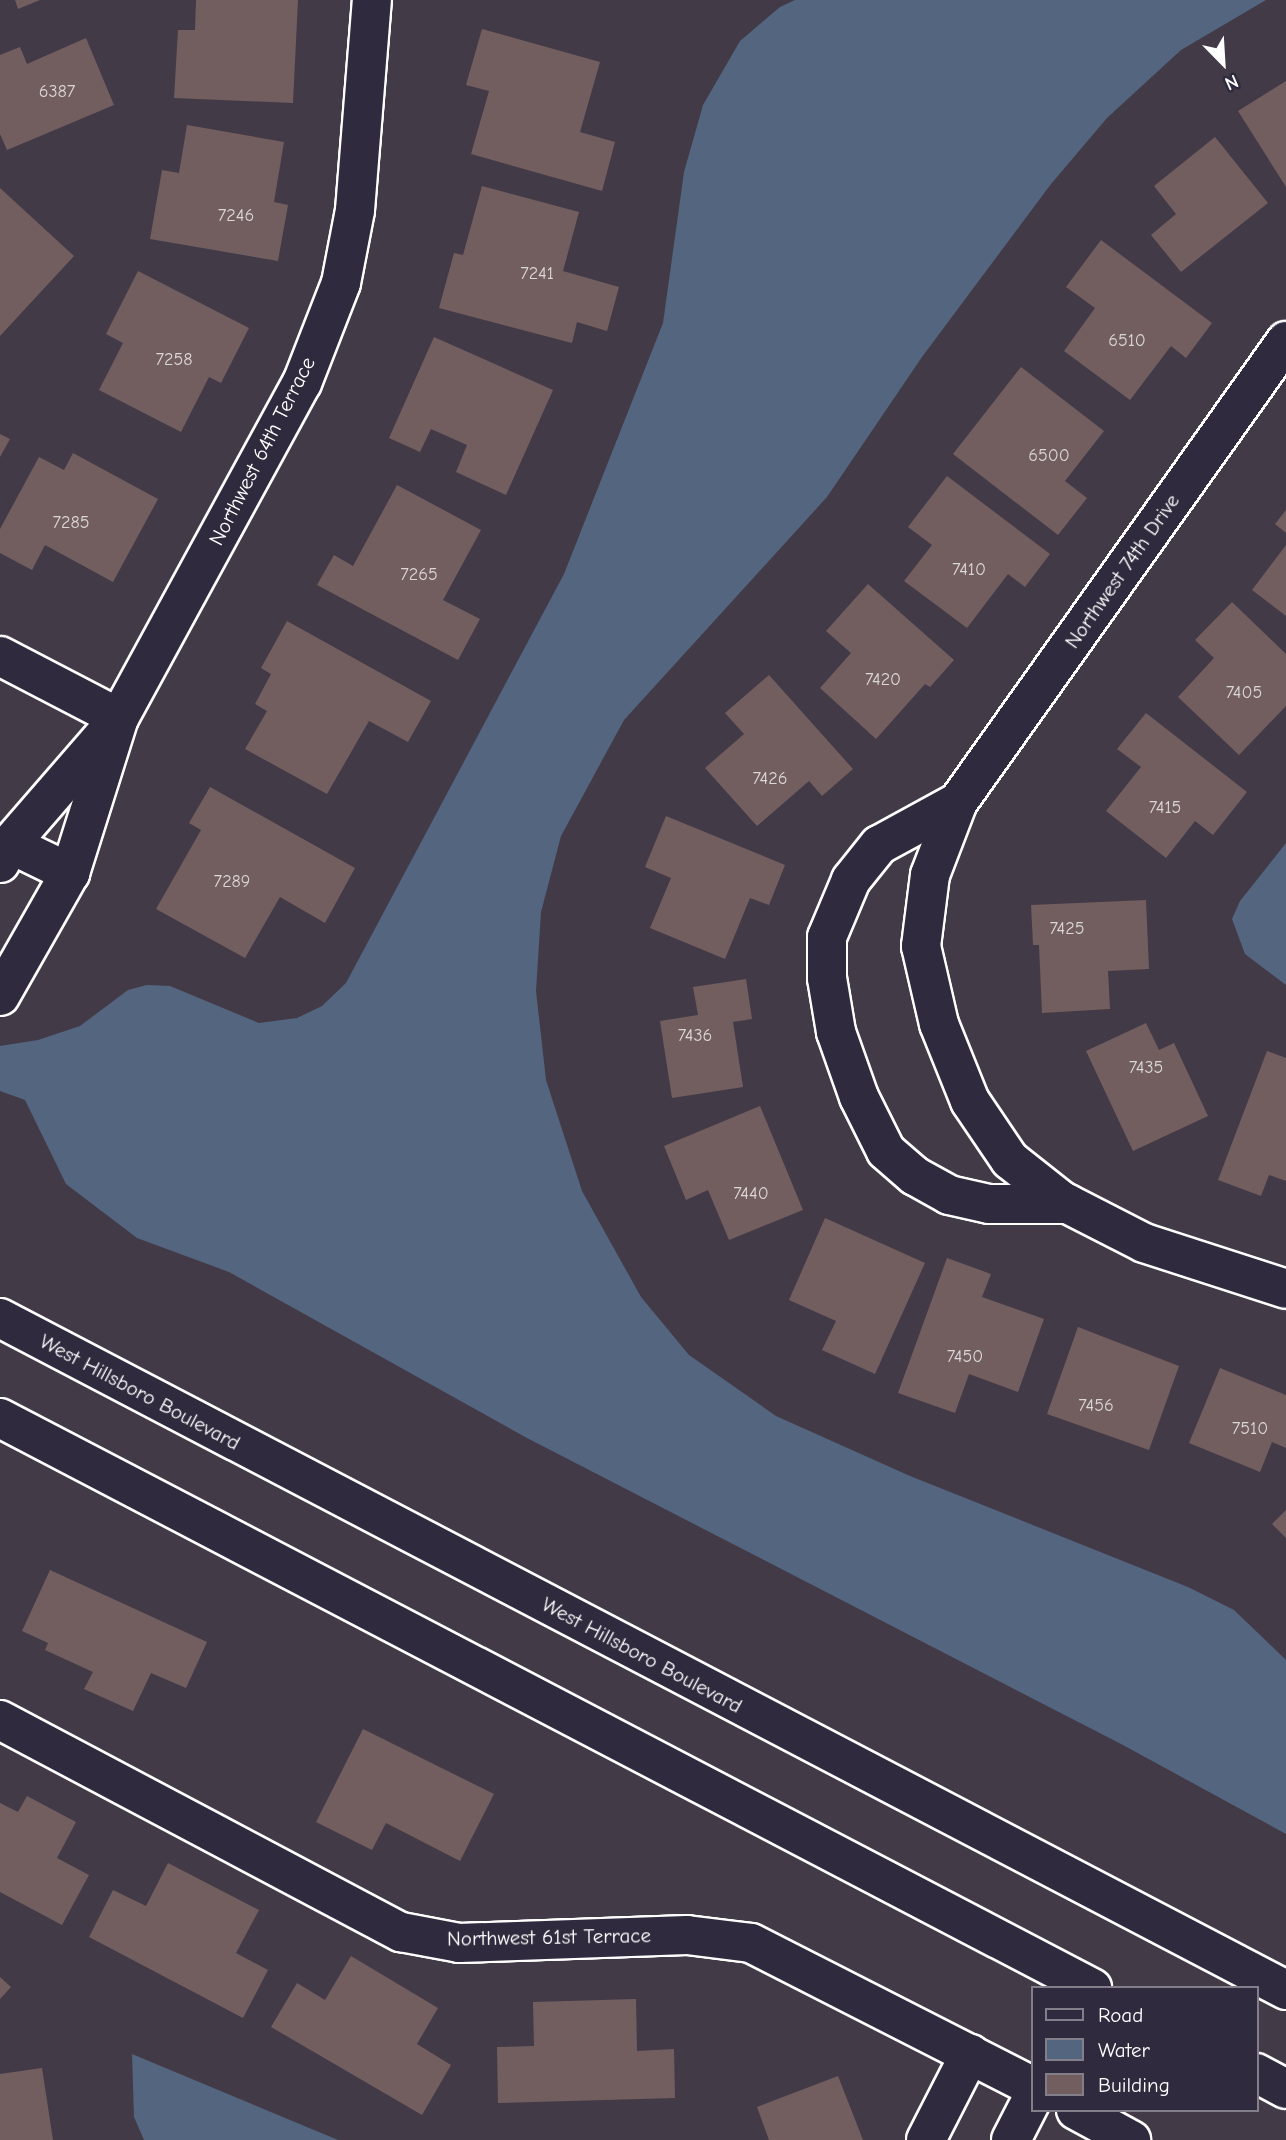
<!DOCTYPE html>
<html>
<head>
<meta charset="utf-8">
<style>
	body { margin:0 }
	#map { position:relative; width:1286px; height:2140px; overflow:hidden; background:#433a47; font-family:"Comic Neue",sans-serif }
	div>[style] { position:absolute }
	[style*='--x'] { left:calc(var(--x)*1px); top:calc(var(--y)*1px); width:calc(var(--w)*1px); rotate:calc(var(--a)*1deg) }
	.water>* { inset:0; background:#54657f }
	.building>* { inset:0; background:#725e5f }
	.roads { filter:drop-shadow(2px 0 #fff) drop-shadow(-2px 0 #fff) drop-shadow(0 2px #fff) drop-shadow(0 -2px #fff) }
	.minor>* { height:38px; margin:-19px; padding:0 19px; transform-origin:19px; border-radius:19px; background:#2f2a3d }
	span { translate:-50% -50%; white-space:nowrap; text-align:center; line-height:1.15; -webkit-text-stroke:6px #2f2a3d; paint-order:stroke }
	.number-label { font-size:18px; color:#dcd7d7 }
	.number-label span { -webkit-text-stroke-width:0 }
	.street-label { font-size:21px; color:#fff }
	.legend { position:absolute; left:1031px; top:1986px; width:228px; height:126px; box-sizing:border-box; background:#2f2a3d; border:2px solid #827f8b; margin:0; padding:9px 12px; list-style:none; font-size:21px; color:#fff }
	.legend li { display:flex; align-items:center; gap:14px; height:35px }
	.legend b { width:35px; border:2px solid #827f8b }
	.north { position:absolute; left:1188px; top:28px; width:70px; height:70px; -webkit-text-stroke:5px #2f2a3d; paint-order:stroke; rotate:156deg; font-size:19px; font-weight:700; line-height:28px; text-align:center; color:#fff }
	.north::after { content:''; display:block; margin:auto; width:24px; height:32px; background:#fff; clip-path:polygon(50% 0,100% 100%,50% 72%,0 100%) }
</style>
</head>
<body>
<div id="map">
	<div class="water">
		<i style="clip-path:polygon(795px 0,1266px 0,1181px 50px,1107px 118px,1051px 184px,922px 357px,827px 497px,624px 720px,561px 836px,541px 912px,536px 991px,546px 1080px,582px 1191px,641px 1297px,689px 1355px,776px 1416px,910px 1476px,1188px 1587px,1234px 1610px,1286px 1660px,1286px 1834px,1123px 1745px,527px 1438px,229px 1272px,137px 1238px,66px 1184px,25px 1100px,0 1091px,0 1046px,38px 1040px,80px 1026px,128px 990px,147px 985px,170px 986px,259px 1023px,297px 1018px,322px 1006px,346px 983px,564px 574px,663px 323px,684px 172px,703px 105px,740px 41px,780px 7px)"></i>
		<i style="clip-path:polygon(1286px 843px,1286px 985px,1245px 954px,1232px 919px,1240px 901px)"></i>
		<i style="clip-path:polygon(132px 2054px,338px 2140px,144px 2140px,134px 2117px)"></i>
	</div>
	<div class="building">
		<i style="clip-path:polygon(15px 0,40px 0,18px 9px)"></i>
		<i style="clip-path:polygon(196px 0,298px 0,293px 103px,174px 98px,178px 30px,195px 30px)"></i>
		<i style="clip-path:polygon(482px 29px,600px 62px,580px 132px,615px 142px,602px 191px,471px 154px,489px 91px,466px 85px)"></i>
		<i style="clip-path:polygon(86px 38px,114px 105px,7px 150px,0 134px,0 55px,20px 47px,27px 64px)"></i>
		<i style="clip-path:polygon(1286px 81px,1286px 187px,1238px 111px)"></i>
		<i style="clip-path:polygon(187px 125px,284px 142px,274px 202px,288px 205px,278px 261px,150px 239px,162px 170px,179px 173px)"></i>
		<i style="clip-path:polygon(1215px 137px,1268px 203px,1181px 272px,1151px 235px,1176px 214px,1154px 186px)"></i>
		<i style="clip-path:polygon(482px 186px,579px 212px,563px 271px,619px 287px,607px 331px,577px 322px,572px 343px,439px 308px,454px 253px,463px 255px)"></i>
		<i style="clip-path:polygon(0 188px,74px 256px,0 336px)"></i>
		<i style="clip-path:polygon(1101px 240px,1212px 323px,1186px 358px,1171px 346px,1130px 400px,1064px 351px,1095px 308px,1066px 287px)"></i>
		<i style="clip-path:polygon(138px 271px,249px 328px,221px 383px,209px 377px,181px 432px,99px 390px,123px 343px,106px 334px)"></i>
		<i style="clip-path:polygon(434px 337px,553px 390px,506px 495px,456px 472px,467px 445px,431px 429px,420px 452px,389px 438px)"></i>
		<i style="clip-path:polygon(1021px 367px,1104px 431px,1065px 481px,1087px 498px,1058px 535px,953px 454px)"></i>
		<i style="clip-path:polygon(0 434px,10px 439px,0 457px)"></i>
		<i style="clip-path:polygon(73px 453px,158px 499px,113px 582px,45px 545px,32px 570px,0 553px,0 529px,39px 457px,64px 470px)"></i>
		<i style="clip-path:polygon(947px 476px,1050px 554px,1025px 587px,1008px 574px,967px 628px,904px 581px,932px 545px,908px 527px)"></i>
		<i style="clip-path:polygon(397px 485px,481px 530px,443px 600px,480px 619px,458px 660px,317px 585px,334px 555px,353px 566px)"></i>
		<i style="clip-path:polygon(1286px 510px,1286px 533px,1275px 524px)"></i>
		<i style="clip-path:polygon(1286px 545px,1286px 616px,1252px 590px)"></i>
		<i style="clip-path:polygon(868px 584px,954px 660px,930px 687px,925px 684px,876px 739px,820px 688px,851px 653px,826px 631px)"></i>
		<i style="clip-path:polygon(1232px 602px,1286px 654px,1286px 706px,1239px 755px,1178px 697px,1214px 658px,1195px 640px)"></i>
		<i style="clip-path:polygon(287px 621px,431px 701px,408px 742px,369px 721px,327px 794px,245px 749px,267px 711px,255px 704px,271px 674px,261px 668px)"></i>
		<i style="clip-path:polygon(769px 675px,853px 769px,822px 796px,809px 781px,757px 826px,705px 768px,744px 734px,725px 713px)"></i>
		<i style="clip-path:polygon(1146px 713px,1247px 792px,1213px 835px,1195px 821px,1166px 858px,1106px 811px,1141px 767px,1117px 749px)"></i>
		<i style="clip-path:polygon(210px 787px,355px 868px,325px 923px,280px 897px,245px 958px,156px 909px,201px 830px,189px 823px)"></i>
		<i style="clip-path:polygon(666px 816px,785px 865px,769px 905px,750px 898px,725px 959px,650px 928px,671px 878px,645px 867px)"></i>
		<i style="clip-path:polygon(1146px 900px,1149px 969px,1108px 971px,1110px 1009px,1042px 1013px,1039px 945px,1033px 945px,1031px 905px)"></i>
		<i style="clip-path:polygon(746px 979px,752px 1019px,733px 1022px,743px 1087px,672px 1098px,660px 1021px,698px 1015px,693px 987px)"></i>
		<i style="clip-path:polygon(1146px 1023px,1159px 1050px,1174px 1043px,1208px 1116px,1133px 1151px,1086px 1051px)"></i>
		<i style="clip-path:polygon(1267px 1051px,1286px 1058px,1286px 1181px,1269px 1175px,1261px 1196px,1218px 1180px)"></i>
		<i style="clip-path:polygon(760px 1106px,803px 1210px,729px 1240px,708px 1190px,686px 1200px,664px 1146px)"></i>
		<i style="clip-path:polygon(825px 1218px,925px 1263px,875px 1374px,822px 1350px,836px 1321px,789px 1300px)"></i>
		<i style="clip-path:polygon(947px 1258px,991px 1274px,982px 1297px,1044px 1319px,1018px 1392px,969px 1374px,955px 1413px,898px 1393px)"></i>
		<i style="clip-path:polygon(1078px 1327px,1179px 1366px,1149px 1450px,1047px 1414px)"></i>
		<i style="clip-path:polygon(1220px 1368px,1286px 1395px,1286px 1448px,1272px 1442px,1260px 1472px,1189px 1443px)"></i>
		<i style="clip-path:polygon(1286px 1510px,1286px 1538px,1272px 1524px)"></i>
		<i style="clip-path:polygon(50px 1570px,207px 1642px,186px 1688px,151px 1673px,133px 1711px,84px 1689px,93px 1672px,45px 1650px,48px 1643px,22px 1631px)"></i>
		<i style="clip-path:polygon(363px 1729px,494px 1794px,460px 1861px,386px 1823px,372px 1850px,316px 1822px)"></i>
		<i style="clip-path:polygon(27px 1796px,76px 1822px,57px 1858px,89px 1875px,62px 1925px,0 1892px,0 1803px,18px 1812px)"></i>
		<i style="clip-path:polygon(168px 1863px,259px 1910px,236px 1953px,268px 1970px,243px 2018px,89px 1937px,113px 1890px,146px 1906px)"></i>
		<i style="clip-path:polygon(351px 1956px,438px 2008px,417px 2044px,451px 2065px,422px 2115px,271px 2027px,297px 1983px,325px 2000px)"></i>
		<i style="clip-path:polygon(0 1977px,11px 1987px,0 1999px)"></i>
		<i style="clip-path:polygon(636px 1999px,637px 2051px,674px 2049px,675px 2098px,498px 2103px,497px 2047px,534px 2046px,533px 2002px)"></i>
		<i style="clip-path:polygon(42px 2068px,53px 2140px,0 2140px,0 2074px)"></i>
		<i style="clip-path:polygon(838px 2076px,863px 2140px,769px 2140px,757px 2107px)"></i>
	</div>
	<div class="roads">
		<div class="minor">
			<i style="--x:1286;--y:341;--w:566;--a:125.43"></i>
			<i style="--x:958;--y:802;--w:78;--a:111"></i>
			<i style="--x:930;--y:875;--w:72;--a:97.2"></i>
			<i style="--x:921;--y:946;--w:80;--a:77"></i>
			<i style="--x:939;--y:1024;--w:83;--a:68.1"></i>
			<i style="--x:970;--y:1101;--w:71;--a:55.9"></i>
			<i style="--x:1010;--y:1160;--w:66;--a:38.3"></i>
			<i style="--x:1062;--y:1201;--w:92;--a:27.1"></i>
			<i style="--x:1144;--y:1243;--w:149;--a:17.9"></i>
			<i style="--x:0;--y:656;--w:134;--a:27.5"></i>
			<i style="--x:958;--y:802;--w:90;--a:151.4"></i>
			<i style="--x:879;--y:845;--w:45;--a:128.7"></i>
			<i style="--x:851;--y:880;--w:62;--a:112.8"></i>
			<i style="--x:827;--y:937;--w:41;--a:90"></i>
			<i style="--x:827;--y:978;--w:55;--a:80.5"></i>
			<i style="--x:836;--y:1032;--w:69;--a:70.5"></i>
			<i style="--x:859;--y:1097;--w:60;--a:63.4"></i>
			<i style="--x:886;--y:1151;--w:38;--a:41"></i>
			<i style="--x:915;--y:1176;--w:39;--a:29"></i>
			<i style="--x:949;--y:1195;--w:41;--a:12.7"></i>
			<i style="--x:989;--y:1204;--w:79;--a:0"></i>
			<i style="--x:10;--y:844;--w:67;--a:25.8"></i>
			<i style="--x:0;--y:863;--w:21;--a:-62"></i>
			<i style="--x:10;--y:844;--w:150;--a:-49.1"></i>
			<i style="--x:0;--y:996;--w:142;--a:-60.4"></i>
			<i style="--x:70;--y:873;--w:163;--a:-72.5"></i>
			<i style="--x:119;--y:718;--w:382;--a:-61.4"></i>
			<i style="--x:302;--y:383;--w:107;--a:-68.7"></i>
			<i style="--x:341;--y:283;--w:74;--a:-79.1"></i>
			<i style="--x:355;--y:210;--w:211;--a:-85.4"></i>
			<i style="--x:0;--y:1318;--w:1451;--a:27.59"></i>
			<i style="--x:0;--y:1418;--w:1232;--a:27.56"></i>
			<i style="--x:0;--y:1720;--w:454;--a:27.9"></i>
			<i style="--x:401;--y:1932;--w:59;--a:10.7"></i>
			<i style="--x:459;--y:1943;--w:228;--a:-2"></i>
			<i style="--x:687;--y:1935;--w:64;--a:7.1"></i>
			<i style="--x:751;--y:1943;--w:315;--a:27"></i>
			<i style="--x:1256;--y:2073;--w:34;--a:28"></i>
			<i style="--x:1076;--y:2110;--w:63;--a:28.6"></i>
			<i style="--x:926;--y:2140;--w:97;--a:-62.9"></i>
			<i style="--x:1011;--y:2140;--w:46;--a:-62.9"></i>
		</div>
	</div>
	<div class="number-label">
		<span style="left:57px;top:92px">6387</span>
		<span style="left:236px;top:216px">7246</span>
		<span style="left:537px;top:274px">7241</span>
		<span style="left:1127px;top:341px">6510</span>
		<span style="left:174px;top:360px">7258</span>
		<span style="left:1049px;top:456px">6500</span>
		<span style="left:71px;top:523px">7285</span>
		<span style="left:969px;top:570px">7410</span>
		<span style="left:419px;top:575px">7265</span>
		<span style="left:883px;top:680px">7420</span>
		<span style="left:1244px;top:693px">7405</span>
		<span style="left:770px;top:779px">7426</span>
		<span style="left:1165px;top:808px">7415</span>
		<span style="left:232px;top:882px">7289</span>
		<span style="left:1067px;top:929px">7425</span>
		<span style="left:695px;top:1036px">7436</span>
		<span style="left:1146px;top:1068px">7435</span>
		<span style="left:751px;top:1194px">7440</span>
		<span style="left:965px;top:1357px">7450</span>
		<span style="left:1096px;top:1406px">7456</span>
		<span style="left:1250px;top:1429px">7510</span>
	</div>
	<div class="street-label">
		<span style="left:262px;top:451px;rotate:-63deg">Northwest 64th Terrace</span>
		<span style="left:1122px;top:571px;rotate:-55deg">Northwest 74th Drive</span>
		<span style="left:140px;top:1392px;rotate:28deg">West Hillsboro Boulevard</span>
		<span style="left:642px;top:1655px;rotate:28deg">West Hillsboro Boulevard</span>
		<span style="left:549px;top:1937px;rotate:-1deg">Northwest 61st Terrace</span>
	</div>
	<ul class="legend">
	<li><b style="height:9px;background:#2f2a3d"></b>Road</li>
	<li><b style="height:19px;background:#54657f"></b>Water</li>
	<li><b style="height:19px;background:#725e5f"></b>Building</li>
	</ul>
	<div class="north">N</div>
</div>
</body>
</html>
